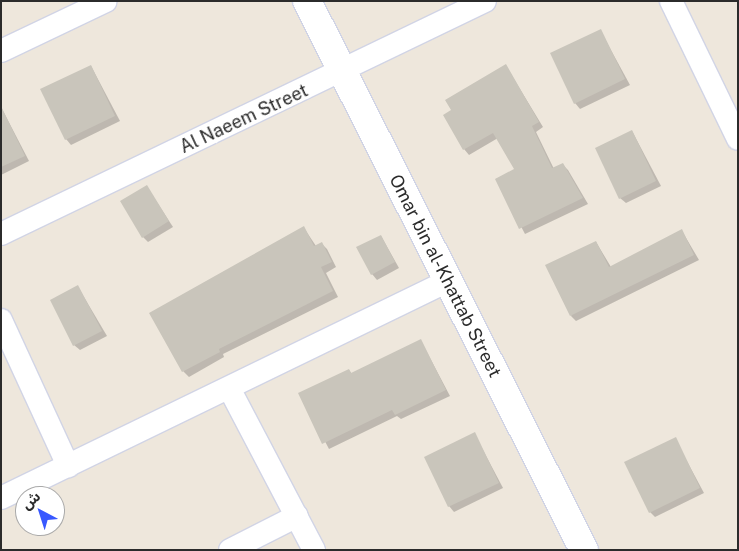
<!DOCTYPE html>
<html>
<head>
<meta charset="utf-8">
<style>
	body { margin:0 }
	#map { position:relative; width:739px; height:551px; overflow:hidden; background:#eee7dc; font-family:"Public Sans","Noto Sans Arabic",sans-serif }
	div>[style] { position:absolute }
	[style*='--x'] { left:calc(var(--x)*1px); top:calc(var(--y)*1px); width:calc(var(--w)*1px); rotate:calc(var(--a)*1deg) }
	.shadow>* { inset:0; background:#0003 }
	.building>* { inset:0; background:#c9c5bb }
	.roads { filter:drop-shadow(1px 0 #d1d4e5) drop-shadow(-1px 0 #d1d4e5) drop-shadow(0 1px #d1d4e5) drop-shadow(0 -1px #d1d4e5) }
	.street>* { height:22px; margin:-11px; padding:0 11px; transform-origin:11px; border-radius:11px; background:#fff }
	.secondary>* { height:28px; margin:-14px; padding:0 14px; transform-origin:14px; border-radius:14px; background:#fff }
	span { translate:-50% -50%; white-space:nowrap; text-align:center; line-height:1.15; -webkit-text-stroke:5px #fff; paint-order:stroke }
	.street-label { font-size:18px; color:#2b2b2b }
	.frame { position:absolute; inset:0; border:2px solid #2b2b2b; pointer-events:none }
	.north { position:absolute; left:15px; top:486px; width:50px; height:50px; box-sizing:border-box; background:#fff; border:1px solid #aaa; border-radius:50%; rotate:320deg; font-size:14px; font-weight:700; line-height:20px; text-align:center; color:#2b2b2b }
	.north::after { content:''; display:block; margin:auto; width:18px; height:22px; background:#3858ff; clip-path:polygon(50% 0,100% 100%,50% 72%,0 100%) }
</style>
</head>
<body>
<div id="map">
	<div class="shadow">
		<i style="clip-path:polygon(600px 30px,630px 85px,580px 109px,575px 103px)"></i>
		<i style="clip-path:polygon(91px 66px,120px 121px,71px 145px,66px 139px)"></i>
		<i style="clip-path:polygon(506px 66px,543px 127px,536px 132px,554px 169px,563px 165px,568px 170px,588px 204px,525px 234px,496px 179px,516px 170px,498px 138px,469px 155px,464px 149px)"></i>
		<i style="clip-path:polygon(1px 107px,29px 161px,1px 175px)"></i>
		<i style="clip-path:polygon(632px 131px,661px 186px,626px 203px,620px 198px)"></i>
		<i style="clip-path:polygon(147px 187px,173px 227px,148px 242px,143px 237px)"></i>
		<i style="clip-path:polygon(304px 228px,316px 246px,322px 244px,327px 249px,336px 267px,326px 273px,338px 297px,223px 354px,224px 357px,189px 377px,183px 371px)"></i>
		<i style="clip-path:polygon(682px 231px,699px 260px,576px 321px,571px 316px,596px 242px,611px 267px)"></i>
		<i style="clip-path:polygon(381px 236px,399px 268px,377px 280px,372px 274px)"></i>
		<i style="clip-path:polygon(78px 287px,107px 336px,80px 350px,74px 345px)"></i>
		<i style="clip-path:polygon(421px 341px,450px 396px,401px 419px,397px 416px,329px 449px,300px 394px,349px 370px,352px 374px)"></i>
		<i style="clip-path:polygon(474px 433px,503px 488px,454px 512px,449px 506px)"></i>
		<i style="clip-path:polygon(675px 439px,704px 493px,655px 517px,650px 512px)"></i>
	</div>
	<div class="building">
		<i style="clip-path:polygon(601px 29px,625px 79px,574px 104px,550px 53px)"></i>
		<i style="clip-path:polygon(506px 64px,539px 122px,532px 126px,552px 168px,563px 163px,583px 198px,519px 229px,495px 179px,514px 169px,493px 133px,463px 150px,443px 115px,451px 110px,445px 100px)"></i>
		<i style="clip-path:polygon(91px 65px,115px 116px,65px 140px,40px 89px)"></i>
		<i style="clip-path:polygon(1px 106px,25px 156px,1px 167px)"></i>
		<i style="clip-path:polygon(632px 130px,656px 181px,619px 199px,595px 148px)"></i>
		<i style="clip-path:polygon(147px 185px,169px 221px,142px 238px,120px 201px)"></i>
		<i style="clip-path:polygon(304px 226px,314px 246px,322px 242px,332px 262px,321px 267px,333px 291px,219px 349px,220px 352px,182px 372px,149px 313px)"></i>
		<i style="clip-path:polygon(682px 229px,694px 255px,570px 316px,545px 265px,596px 241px,609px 267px)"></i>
		<i style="clip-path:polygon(381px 235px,395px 262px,371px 275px,356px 247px)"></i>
		<i style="clip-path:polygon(78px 285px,102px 331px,73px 346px,50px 300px)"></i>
		<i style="clip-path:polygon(421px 339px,446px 390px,395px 415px,392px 410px,322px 444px,298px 393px,349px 369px,351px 373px)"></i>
		<i style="clip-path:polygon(475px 432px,499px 483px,448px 507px,424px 457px)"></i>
		<i style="clip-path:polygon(676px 437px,700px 488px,649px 513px,624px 462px)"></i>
	</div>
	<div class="roads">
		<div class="street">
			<i style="--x:671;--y:1;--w:153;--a:64.1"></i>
			<i style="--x:1;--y:51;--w:116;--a:-25.5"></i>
			<i style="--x:1;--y:234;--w:537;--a:-25.71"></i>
			<i style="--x:1;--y:320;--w:161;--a:65.3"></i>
			<i style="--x:229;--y:388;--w:183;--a:62.3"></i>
			<i style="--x:1;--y:498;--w:497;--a:-25.9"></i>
			<i style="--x:230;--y:550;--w:75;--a:-26.9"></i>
		</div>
		<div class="secondary">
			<i style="--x:307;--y:1;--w:615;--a:63.23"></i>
		</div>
	</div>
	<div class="street-label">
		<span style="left:244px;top:119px;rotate:-25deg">Al Naeem Street</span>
		<span style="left:445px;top:276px;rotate:63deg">Omar bin al-Khattab Street</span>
	</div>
	<div class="frame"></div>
	<div class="north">ش</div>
</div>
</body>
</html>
